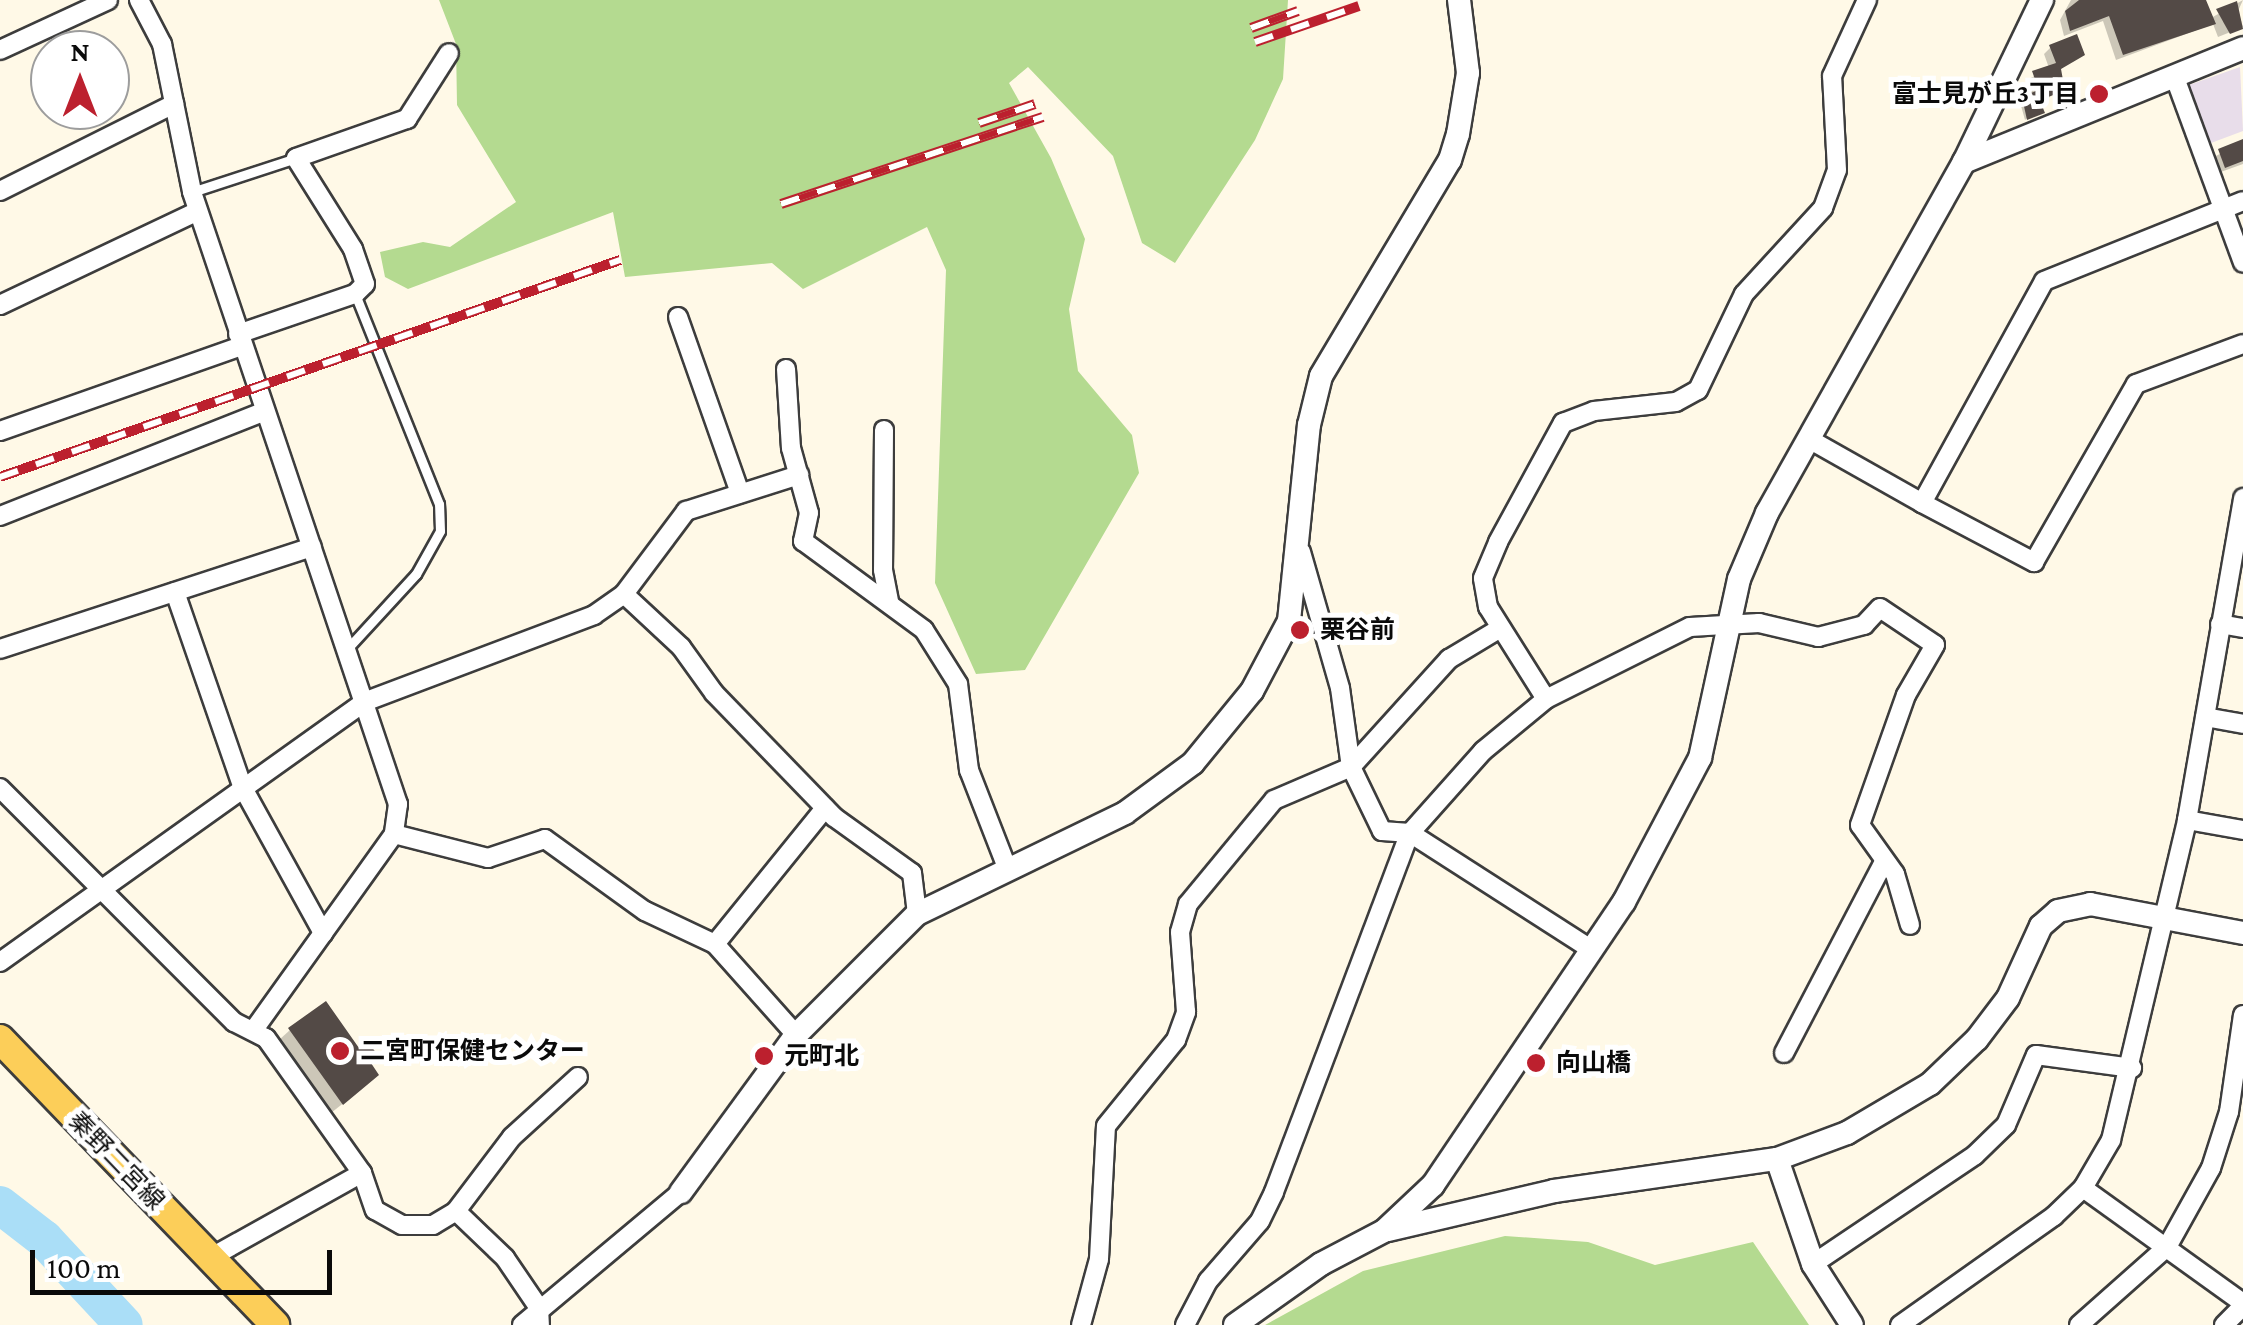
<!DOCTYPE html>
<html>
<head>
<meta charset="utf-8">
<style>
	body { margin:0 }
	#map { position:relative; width:2243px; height:1325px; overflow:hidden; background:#fff9e7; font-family:"Crimson Pro","Noto Sans JP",serif }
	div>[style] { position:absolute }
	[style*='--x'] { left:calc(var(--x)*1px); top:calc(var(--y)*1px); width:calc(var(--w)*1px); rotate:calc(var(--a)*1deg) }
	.industrial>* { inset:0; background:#e8ddea }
	.forest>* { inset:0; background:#b4da90 }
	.shadow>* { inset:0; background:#0003 }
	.river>* { height:38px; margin:-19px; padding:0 19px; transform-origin:19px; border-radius:19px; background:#aadef7 }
	.building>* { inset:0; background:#534a46 }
	.roads { filter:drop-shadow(2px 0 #3d3d3d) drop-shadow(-2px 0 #3d3d3d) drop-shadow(0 2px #3d3d3d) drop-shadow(0 -2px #3d3d3d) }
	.service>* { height:9px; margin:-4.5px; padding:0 4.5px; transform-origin:4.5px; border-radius:4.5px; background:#fff }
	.minor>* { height:18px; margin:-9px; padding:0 9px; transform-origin:9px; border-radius:9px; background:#fff }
	.tertiary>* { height:22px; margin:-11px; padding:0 11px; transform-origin:11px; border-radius:11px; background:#fff }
	.primary>* { height:28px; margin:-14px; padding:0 14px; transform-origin:14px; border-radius:14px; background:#fcce59 }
	.rail>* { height:10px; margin-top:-5px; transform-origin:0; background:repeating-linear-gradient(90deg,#fff 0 19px,#bc202e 0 38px); box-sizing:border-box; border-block:2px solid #bc202e }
	.dots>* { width:28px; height:28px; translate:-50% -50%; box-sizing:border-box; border:5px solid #fff; border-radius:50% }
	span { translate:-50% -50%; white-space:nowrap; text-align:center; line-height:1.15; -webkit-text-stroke:10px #fff; paint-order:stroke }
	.poi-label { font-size:25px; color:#0a0a0a; font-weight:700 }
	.right { translate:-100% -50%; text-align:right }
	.left { translate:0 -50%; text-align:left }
	.street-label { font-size:25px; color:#0a0a0a }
	.north { position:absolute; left:30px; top:30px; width:100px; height:100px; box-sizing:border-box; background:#fff; border:2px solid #9d9d9d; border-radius:50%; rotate:0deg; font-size:28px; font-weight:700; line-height:40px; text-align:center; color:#0a0a0a }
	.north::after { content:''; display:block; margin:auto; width:35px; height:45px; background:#bc202e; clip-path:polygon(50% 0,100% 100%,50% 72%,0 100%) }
	.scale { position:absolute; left:30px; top:1250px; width:302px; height:45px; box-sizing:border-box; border:5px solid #0a0a0a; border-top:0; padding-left:12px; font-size:30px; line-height:35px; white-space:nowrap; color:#0a0a0a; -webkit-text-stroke:8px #fff; paint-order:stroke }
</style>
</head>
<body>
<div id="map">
	<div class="industrial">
		<i style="clip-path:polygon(2240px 67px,2243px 131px,2211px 143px,2189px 85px)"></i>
	</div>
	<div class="forest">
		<i style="clip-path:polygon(439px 0,1288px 0,1283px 79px,1255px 140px,1175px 263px,1142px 243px,1113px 156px,1028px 67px,1009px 83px,1051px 158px,1085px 239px,1069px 309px,1078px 371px,1132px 435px,1139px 473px,1025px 670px,976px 674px,935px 583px,946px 270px,927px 227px,803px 289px,772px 263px,625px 277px,613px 212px,408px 289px,385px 277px,380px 252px,423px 242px,450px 247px,516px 202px,457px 105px,456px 44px)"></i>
		<i style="clip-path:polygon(1505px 1236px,1588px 1242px,1655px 1265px,1753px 1242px,1809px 1325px,1265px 1325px,1363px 1271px)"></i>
	</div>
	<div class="shadow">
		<i style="clip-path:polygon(2071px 0,2182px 0,2211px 18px,2243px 0,2238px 11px,2243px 27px,2218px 37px,2213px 24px,2116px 60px,2103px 21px,2064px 36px,2060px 20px)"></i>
		<i style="clip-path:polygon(2051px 47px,2082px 54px,2059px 70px,2054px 93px,2025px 120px,2020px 102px,2032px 96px,2027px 80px,2049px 68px,2044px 54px)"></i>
		<i style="clip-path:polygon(2243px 142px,2243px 164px,2218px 173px,2212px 158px)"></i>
		<i style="clip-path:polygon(290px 1030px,366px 1062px,365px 1086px,331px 1113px,279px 1040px)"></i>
	</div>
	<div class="river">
		<i style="--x:0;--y:1205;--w:56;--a:37.7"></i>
		<i style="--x:44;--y:1239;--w:117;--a:47.1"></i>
	</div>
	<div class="building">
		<i style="clip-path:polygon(2079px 0,2206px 0,2216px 24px,2123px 55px,2109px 16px,2070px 31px,2065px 11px)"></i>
		<i style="clip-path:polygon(2237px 1px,2243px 29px,2230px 34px,2216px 9px)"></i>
		<i style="clip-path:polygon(2077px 34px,2085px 55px,2061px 69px,2065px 91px,2042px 99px,2032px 71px,2056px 63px,2049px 45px)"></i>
		<i style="clip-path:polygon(2036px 91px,2045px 113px,2027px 120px,2022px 97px)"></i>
		<i style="clip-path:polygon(2243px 139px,2243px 161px,2225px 168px,2218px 149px)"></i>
		<i style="clip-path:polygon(326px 1001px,359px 1048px,368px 1042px,377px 1054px,369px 1060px,379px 1075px,343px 1105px,288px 1028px)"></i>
	</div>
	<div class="roads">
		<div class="service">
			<i style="--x:192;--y:192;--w:109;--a:-18.1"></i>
			<i style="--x:347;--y:649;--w:102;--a:-47.4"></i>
			<i style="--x:416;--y:574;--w:49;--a:-60.8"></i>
			<i style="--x:440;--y:531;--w:27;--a:-92"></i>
			<i style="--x:439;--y:504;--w:226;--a:-111.8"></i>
		</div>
		<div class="minor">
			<i style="--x:139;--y:0;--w:50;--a:62.4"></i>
			<i style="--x:162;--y:44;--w:151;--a:78.5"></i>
			<i style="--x:192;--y:192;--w:646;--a:71.4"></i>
			<i style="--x:398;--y:804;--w:30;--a:98"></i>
			<i style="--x:394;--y:834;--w:242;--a:125.6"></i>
			<i style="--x:0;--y:50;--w:119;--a:-24.8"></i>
			<i style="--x:2174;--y:75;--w:200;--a:69.8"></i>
			<i style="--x:0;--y:191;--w:195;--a:-26.6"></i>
			<i style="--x:0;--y:305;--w:219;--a:-25.4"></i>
			<i style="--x:678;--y:317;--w:187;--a:70.6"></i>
			<i style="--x:238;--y:334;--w:124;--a:-18.9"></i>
			<i style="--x:355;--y:294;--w:14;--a:-45"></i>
			<i style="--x:365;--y:284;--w:37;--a:-109"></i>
			<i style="--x:353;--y:249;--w:107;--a:-122.1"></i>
			<i style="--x:296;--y:158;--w:118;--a:-19.4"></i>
			<i style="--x:407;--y:119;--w:78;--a:-57.5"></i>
			<i style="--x:786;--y:369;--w:79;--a:86.4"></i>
			<i style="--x:791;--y:448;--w:67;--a:74.5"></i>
			<i style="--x:809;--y:513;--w:29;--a:102"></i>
			<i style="--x:803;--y:541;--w:150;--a:36.3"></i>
			<i style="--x:924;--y:630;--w:64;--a:57.8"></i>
			<i style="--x:958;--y:684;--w:87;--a:82.7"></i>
			<i style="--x:969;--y:770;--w:107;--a:68.7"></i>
			<i style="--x:884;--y:430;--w:140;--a:90.4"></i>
			<i style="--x:883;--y:570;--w:32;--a:79"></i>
			<i style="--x:0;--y:431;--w:256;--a:-19.4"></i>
			<i style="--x:1809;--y:439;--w:130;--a:29.5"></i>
			<i style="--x:1922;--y:503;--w:253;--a:-61.2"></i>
			<i style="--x:2044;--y:281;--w:214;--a:-21.9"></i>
			<i style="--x:1922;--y:503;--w:127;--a:27.8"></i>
			<i style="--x:2034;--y:562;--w:205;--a:-60.2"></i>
			<i style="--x:2136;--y:384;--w:114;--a:-20.5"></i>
			<i style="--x:0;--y:516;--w:283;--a:-21.6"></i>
			<i style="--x:1301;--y:552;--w:141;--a:74"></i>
			<i style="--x:1340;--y:688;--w:80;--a:82.1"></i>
			<i style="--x:1351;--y:767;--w:71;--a:64.2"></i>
			<i style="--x:1382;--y:831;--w:28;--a:4"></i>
			<i style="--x:1410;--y:833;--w:216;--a:32.7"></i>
			<i style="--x:175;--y:592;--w:207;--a:70.9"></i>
			<i style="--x:243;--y:788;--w:166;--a:61.1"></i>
			<i style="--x:624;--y:594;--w:104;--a:-53.2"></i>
			<i style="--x:686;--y:511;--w:119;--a:-17.7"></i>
			<i style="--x:2220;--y:624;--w:23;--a:10"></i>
			<i style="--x:0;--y:649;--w:328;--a:-18.1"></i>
			<i style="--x:1546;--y:699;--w:109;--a:-122.2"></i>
			<i style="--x:1488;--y:607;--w:29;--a:-100"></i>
			<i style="--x:1483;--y:578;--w:39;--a:-67"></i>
			<i style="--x:1498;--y:542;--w:136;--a:-61.4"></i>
			<i style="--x:1563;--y:423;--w:33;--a:-21"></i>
			<i style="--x:1594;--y:411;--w:82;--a:-6.3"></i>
			<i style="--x:1676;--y:402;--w:25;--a:-29"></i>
			<i style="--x:1698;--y:390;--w:106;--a:-64.4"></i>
			<i style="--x:1744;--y:294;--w:117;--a:-47.4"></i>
			<i style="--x:1823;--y:208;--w:40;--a:-69.8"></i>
			<i style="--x:1837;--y:170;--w:94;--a:-93"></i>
			<i style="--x:1832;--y:76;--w:84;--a:-65.3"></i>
			<i style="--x:2205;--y:717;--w:39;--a:10"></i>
			<i style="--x:0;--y:788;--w:331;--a:45"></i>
			<i style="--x:234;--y:1022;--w:36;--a:27"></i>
			<i style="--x:266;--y:1038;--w:166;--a:54.6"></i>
			<i style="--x:362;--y:1173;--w:174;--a:150.8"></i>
			<i style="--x:2187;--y:820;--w:57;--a:10.1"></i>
			<i style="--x:394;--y:834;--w:97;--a:14.3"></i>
			<i style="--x:488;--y:858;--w:60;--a:-18.4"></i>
			<i style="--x:545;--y:839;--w:123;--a:35.8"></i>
			<i style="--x:645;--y:911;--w:77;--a:25.2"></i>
			<i style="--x:715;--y:944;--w:122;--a:48.3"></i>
			<i style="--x:715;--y:944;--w:175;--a:-51"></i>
			<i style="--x:0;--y:962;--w:447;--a:-35.5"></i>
			<i style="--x:364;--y:702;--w:246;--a:-20.7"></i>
			<i style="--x:594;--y:615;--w:37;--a:-35"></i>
			<i style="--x:624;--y:594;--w:78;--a:42.9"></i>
			<i style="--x:681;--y:647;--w:57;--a:54.3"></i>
			<i style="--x:714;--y:693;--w:173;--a:45.9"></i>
			<i style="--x:834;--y:817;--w:96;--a:35.7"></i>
			<i style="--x:912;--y:873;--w:41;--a:83"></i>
			<i style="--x:1784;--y:1053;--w:216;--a:-62.4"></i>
			<i style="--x:362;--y:1173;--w:39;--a:71"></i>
			<i style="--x:375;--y:1210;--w:31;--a:29"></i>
			<i style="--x:402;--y:1225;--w:31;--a:0"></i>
			<i style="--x:433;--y:1225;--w:27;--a:-31"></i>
			<i style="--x:456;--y:1211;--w:68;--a:43.8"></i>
			<i style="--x:505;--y:1258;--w:60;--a:55.8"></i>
			<i style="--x:539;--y:1308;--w:17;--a:87"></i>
			<i style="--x:2083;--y:1188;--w:197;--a:35.7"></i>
			<i style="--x:456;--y:1211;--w:93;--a:-52.9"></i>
			<i style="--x:512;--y:1137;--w:89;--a:-42.3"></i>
			<i style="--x:1813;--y:1264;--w:195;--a:-33.9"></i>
			<i style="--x:1975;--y:1155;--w:43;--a:-44.1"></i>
			<i style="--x:2006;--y:1125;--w:76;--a:-66.8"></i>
			<i style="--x:2036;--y:1055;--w:97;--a:7.7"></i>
			<i style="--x:522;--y:1325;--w:207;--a:-39.9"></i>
			<i style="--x:1081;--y:1325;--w:68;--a:-74.7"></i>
			<i style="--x:1099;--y:1259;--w:133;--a:-87"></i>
			<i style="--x:1106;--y:1126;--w:111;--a:-50.9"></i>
			<i style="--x:1176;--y:1040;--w:30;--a:-70"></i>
			<i style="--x:1186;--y:1012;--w:80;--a:-94.3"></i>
			<i style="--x:1180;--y:932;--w:29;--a:-74"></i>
			<i style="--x:1188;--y:904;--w:135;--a:-50.4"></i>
			<i style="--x:1274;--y:800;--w:84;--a:-23.2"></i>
			<i style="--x:1351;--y:767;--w:146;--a:-47.8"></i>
			<i style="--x:1449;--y:659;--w:58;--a:-31"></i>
			<i style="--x:1185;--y:1325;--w:50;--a:-62.4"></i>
			<i style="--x:1208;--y:1281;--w:79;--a:-49.1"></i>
			<i style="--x:1260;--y:1221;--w:32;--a:-64"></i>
			<i style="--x:1274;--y:1192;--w:384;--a:-69.3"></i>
			<i style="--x:1410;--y:833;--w:110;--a:-48.3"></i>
			<i style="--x:1483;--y:751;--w:82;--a:-39.5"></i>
			<i style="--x:1546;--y:699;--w:161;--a:-26.6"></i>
			<i style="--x:1690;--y:627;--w:69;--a:-3.3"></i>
			<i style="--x:1759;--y:623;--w:61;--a:13.3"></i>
			<i style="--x:1818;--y:637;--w:48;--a:-14.6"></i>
			<i style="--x:1864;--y:625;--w:23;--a:-47"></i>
			<i style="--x:1880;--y:608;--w:66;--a:33.9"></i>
			<i style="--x:1935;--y:645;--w:58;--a:120.1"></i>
			<i style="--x:1906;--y:695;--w:138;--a:109.5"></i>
			<i style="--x:1860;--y:825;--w:60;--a:54.5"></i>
			<i style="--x:1895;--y:874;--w:53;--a:73.6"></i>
			<i style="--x:1900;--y:1325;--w:189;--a:-35.3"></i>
			<i style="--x:2054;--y:1216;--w:40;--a:-44"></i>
			<i style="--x:2083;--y:1188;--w:56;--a:-59.7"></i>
			<i style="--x:2111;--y:1140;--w:329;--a:-76.6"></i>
			<i style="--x:2187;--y:820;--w:327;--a:-80.1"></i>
			<i style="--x:2079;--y:1325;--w:118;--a:-41.6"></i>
			<i style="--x:2167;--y:1247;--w:90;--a:-60.9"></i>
			<i style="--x:2211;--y:1168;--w:59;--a:-72.2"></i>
			<i style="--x:2229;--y:1112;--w:98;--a:-81.8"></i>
			<i style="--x:2224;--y:1325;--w:27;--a:-45"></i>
		</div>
		<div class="tertiary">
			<i style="--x:1964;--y:162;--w:301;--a:-22.2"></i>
			<i style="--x:1777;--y:1159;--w:111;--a:71.1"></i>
			<i style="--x:1813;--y:1264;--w:72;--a:57.4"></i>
			<i style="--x:681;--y:1192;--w:195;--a:-53.8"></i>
			<i style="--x:796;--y:1035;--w:171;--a:-45"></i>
			<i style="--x:917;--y:914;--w:231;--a:-25.9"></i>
			<i style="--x:1125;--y:813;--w:84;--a:-36.3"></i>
			<i style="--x:1193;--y:763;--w:93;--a:-50.7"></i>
			<i style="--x:1252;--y:691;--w:79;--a:-62.1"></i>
			<i style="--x:1289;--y:621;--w:197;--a:-84.2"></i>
			<i style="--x:1309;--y:425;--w:50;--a:-76.2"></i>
			<i style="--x:1321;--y:376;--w:252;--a:-59.2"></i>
			<i style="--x:1450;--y:160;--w:27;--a:-73"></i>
			<i style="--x:1458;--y:134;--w:62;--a:-80.7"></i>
			<i style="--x:1468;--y:73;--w:74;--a:-97"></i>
			<i style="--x:1388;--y:1230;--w:171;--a:-13.2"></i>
			<i style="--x:1554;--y:1191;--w:225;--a:-8.2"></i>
			<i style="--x:1777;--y:1159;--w:75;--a:-20.4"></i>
			<i style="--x:1847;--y:1133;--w:96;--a:-30.6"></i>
			<i style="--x:1930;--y:1084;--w:65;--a:-43.8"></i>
			<i style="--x:1977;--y:1039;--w:51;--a:-52.9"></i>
			<i style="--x:2008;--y:998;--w:79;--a:-65.4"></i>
			<i style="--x:2041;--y:926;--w:23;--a:-41"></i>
			<i style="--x:2058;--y:911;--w:33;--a:-12"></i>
			<i style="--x:2090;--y:904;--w:156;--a:10.7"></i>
			<i style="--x:1235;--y:1325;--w:105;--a:-35.3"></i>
			<i style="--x:1321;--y:1264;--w:71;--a:-27.6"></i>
			<i style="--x:1384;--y:1231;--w:67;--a:-43.2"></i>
			<i style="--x:1433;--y:1185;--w:341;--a:-56"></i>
			<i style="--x:1624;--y:902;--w:163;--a:-62.2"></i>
			<i style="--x:1700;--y:758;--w:183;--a:-77.7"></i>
			<i style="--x:1739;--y:579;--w:72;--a:-67"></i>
			<i style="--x:1767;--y:513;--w:403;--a:-60.7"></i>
			<i style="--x:1964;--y:162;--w:180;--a:-64.3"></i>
		</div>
		<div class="primary">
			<i style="--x:0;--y:1039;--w:397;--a:46.1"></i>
		</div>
	</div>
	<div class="rail">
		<i style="--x:1251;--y:28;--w:50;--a:-19.9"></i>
		<i style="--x:1255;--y:42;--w:110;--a:-19.1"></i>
		<i style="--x:979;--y:123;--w:59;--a:-18.7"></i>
		<i style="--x:781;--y:204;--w:276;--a:-18.4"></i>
		<i style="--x:0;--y:477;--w:657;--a:-19.29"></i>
	</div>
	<div class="dots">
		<i style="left:2099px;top:94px;background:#bc202e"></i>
		<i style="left:1300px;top:630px;background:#bc202e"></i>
		<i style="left:340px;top:1051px;background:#bc202e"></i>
		<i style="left:764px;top:1056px;background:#bc202e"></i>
		<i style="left:1536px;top:1063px;background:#bc202e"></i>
	</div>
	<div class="poi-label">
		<span class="right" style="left:2079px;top:94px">富士見が丘3丁目</span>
		<span class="left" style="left:1320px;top:630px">栗谷前</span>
		<span class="left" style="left:360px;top:1051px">二宮町保健センター</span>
		<span class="left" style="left:784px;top:1056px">元町北</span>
		<span class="left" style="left:1556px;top:1063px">向山橋</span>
	</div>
	<div class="street-label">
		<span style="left:116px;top:1161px;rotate:46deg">秦野二宮線</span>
	</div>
	<div class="north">N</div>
	<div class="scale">100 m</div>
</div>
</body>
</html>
